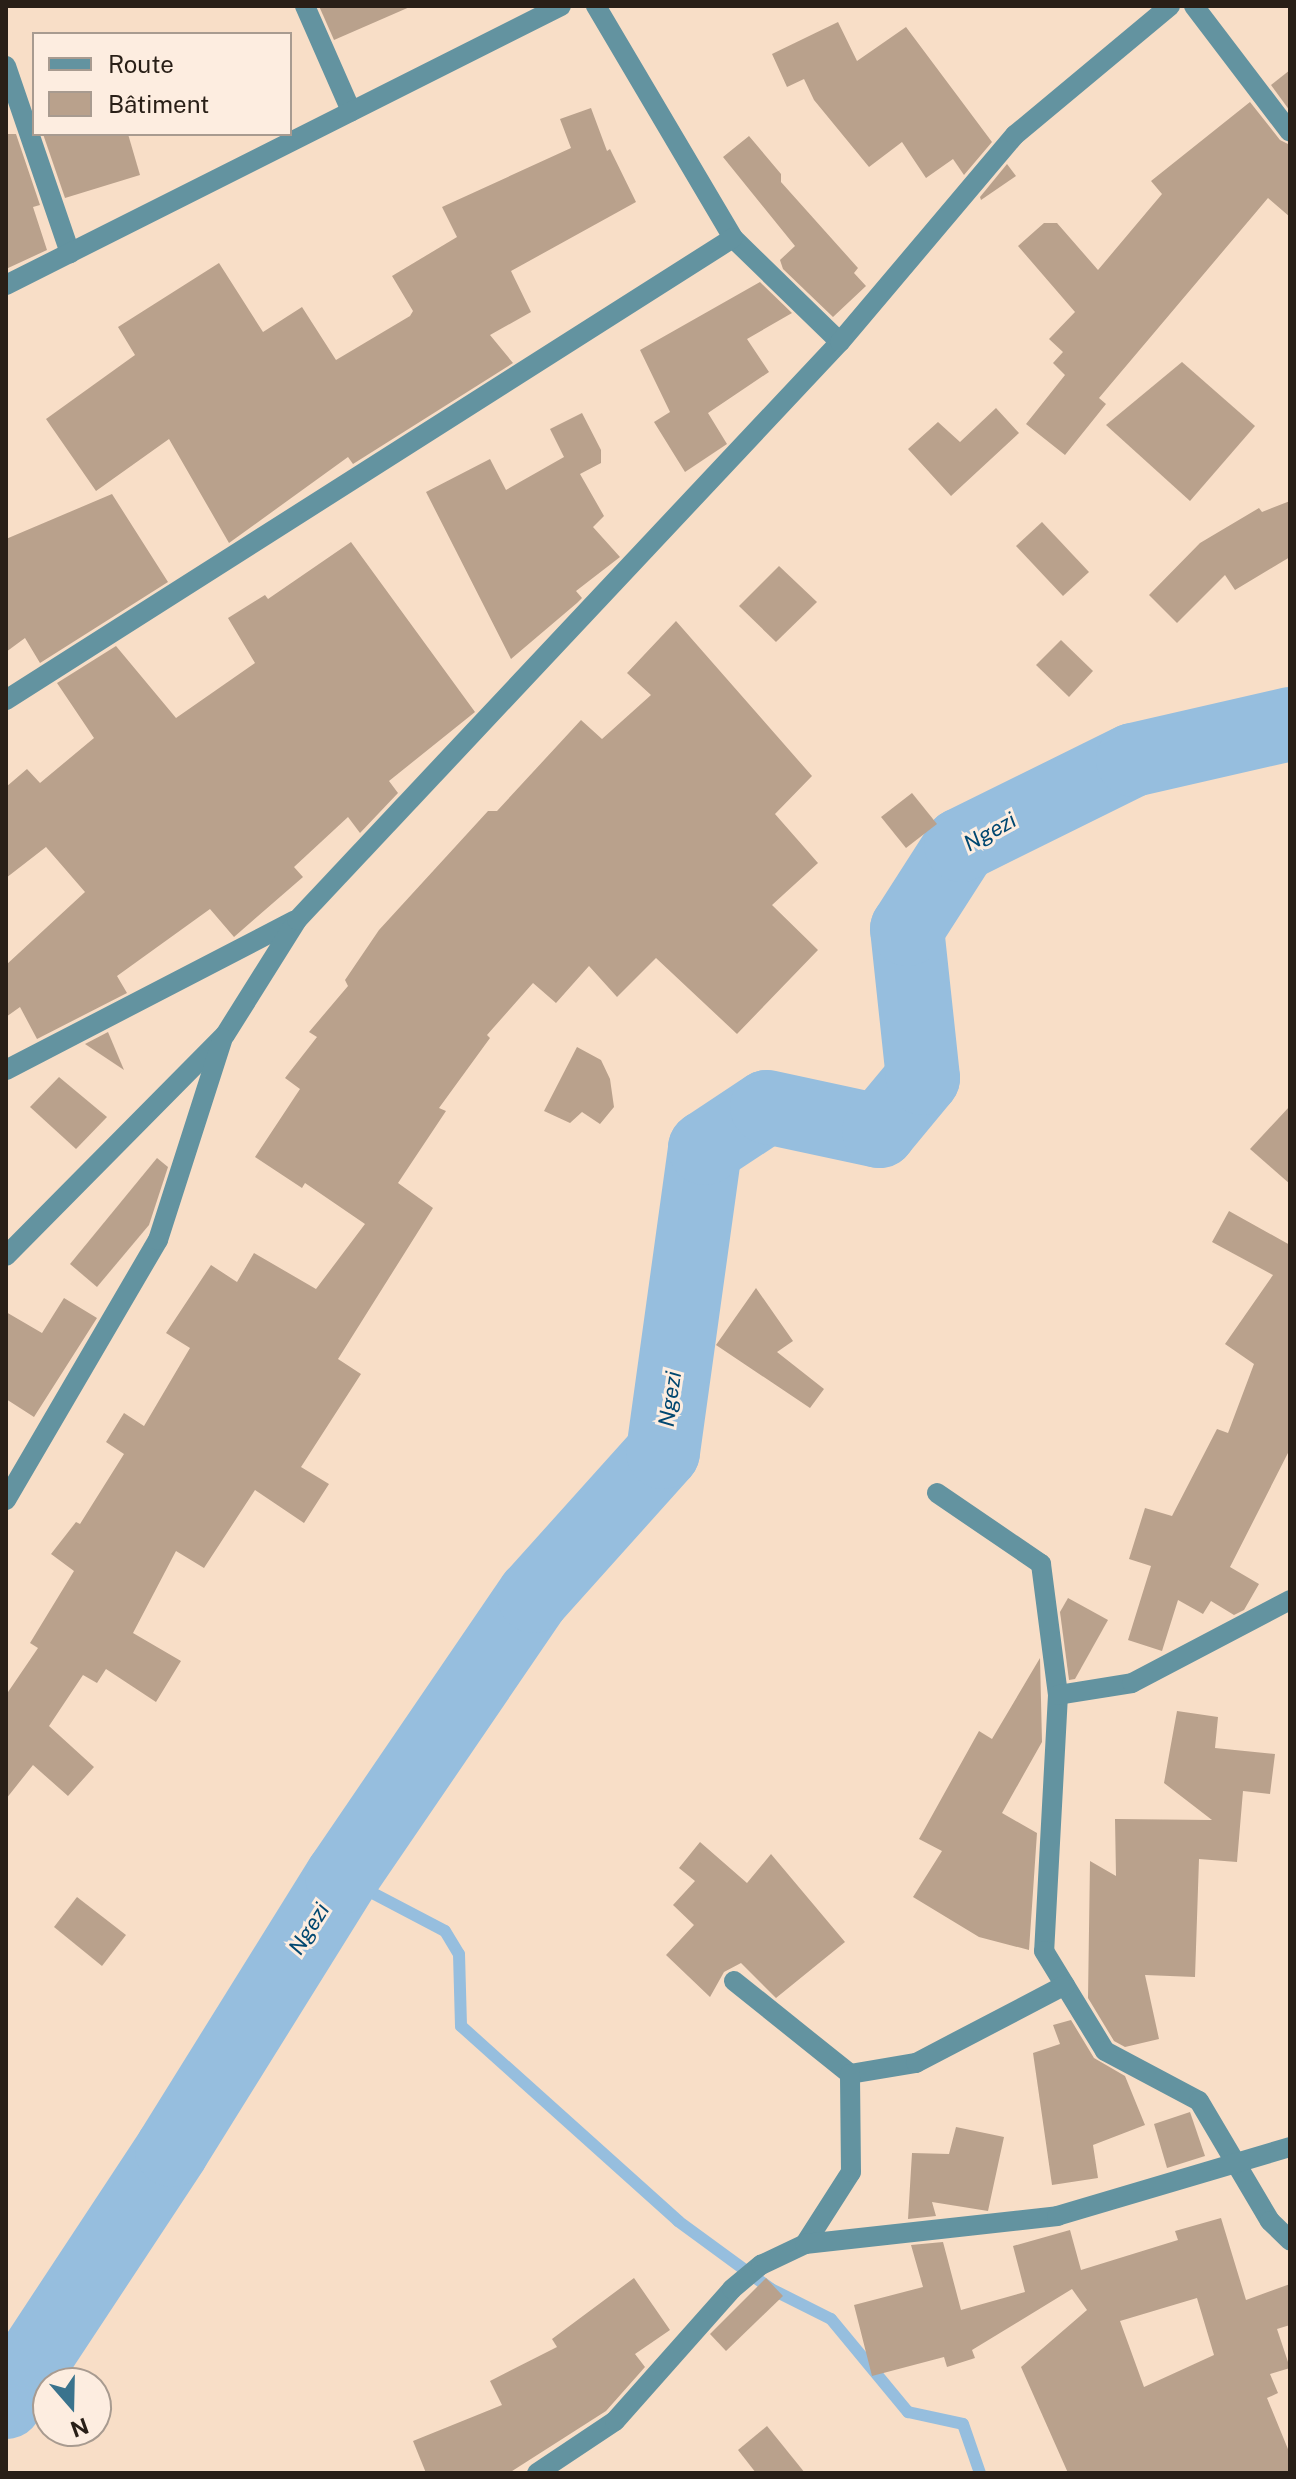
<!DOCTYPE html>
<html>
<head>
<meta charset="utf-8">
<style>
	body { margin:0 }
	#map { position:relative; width:1296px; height:2479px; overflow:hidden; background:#f8dec7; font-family:"Public Sans",sans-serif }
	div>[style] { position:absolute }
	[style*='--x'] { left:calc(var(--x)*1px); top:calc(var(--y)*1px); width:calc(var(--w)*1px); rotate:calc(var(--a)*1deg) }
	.stream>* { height:12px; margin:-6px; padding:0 6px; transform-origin:6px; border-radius:6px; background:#96bede }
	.river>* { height:74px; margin:-37px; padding:0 37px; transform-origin:37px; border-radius:37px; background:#96bede }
	.building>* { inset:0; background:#b9a18c }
	.minor>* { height:20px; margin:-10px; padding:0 10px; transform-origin:10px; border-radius:10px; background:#6393a0 }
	span { translate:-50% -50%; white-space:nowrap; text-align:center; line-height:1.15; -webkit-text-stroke:6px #fdede0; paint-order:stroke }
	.water-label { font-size:22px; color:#004770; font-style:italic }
	.frame { position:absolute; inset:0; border:8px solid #291f17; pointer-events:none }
	.legend { position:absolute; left:32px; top:32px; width:260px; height:104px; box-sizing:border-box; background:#fdede0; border:2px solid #a89b90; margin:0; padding:10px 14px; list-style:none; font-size:24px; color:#291f17 }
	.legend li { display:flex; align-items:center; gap:16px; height:40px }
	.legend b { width:40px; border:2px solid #a89b90 }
	.north { position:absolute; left:32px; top:2367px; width:80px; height:80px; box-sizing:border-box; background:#fdede0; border:2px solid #a89b90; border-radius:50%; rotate:160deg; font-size:22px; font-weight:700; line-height:32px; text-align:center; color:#291f17 }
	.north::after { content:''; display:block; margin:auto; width:28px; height:36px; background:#3a738d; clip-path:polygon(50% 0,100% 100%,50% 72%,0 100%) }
</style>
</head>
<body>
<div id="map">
	<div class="stream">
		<i style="--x:342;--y:1877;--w:116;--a:27.7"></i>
		<i style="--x:445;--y:1931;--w:27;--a:59"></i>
		<i style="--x:459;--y:1954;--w:72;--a:88.4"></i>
		<i style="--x:461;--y:2026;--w:292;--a:41.9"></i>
		<i style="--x:678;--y:2221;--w:115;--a:36.2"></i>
		<i style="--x:771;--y:2289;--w:67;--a:26.6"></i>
		<i style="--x:831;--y:2319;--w:121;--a:50.4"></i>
		<i style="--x:908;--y:2412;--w:56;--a:12.3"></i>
		<i style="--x:963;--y:2424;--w:52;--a:70.9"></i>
	</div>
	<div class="river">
		<i style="--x:6;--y:2402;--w:302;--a:-56.6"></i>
		<i style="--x:172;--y:2150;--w:322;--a:-58.1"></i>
		<i style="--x:342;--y:1877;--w:340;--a:-55.7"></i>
		<i style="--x:534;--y:1596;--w:193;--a:-48.1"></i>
		<i style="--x:663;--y:1452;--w:307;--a:-82.1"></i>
		<i style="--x:705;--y:1148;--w:74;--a:-33.5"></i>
		<i style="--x:767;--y:1107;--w:115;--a:12.1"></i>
		<i style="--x:879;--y:1131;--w:69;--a:-50.3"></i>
		<i style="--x:923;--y:1078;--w:150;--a:-96.1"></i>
		<i style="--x:907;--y:929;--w:100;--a:-57.3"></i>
		<i style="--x:961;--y:845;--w:192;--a:-26.3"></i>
		<i style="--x:1133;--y:760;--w:161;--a:-12.9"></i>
	</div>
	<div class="building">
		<i style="clip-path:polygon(319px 6px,412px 6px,334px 40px)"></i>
		<i style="clip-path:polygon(838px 22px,857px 61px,906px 27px,992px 142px,964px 175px,953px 159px,926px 178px,902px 142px,869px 167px,814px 100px,804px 79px,787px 87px,772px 54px)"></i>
		<i style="clip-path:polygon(1290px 70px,1290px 111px,1271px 85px)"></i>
		<i style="clip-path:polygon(1250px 102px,1280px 140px,1290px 145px,1290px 217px,1268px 198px,1099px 398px,1106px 404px,1065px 455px,1026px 424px,1065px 375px,1053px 363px,1063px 352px,1049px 339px,1075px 312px,1018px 246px,1044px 223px,1057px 223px,1098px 270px,1162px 194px,1151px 181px)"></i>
		<i style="clip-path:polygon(591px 108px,607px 151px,610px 149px,636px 202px,511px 271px,531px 312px,490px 335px,513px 363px,353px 464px,348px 457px,229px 543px,169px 439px,96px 491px,46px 419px,135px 355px,118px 327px,219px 263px,263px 332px,302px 307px,336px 360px,410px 316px,413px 311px,392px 276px,457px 237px,442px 207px,571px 148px,560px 119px)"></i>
		<i style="clip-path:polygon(6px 134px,16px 134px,40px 205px,33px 207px,47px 250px,6px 269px)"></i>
		<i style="clip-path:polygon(43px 134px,128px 134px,140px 175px,65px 198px)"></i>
		<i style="clip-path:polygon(749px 136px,781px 174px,781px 182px,858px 268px,854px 273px,866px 286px,833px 317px,783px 269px,780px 260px,795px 246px,723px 157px)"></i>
		<i style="clip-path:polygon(1007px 164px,1016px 176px,981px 200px,980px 197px)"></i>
		<i style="clip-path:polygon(760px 282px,792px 313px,747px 339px,769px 372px,708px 413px,727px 444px,685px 472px,654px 422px,670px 412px,640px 350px)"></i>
		<i style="clip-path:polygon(1182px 362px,1255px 426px,1190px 501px,1106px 425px)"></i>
		<i style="clip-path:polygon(996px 408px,1019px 433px,951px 496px,908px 449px,938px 422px,960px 442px)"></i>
		<i style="clip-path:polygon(582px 413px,601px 450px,601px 463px,580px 474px,604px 516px,593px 527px,620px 557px,576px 591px,582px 598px,577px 603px,511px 659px,426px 492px,490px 459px,506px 490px,564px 457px,550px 429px)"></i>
		<i style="clip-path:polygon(112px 494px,168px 582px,40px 663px,25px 638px,6px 652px,6px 539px)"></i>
		<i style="clip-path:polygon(1290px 501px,1290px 557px,1235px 590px,1225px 575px,1177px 623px,1149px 595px,1200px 543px,1259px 508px,1262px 512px)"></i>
		<i style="clip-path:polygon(1042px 522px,1089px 572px,1063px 596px,1016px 546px)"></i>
		<i style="clip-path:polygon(351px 542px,475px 712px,389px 781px,398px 793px,360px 833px,348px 817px,294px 867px,303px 877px,234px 937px,210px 909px,117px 976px,127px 993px,37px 1039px,20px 1007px,6px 1017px,6px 965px,85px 892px,46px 847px,6px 878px,6px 787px,27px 769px,40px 783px,94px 738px,57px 683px,116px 646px,176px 718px,255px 663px,228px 618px,265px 595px,268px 599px)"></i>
		<i style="clip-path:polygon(779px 566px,817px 602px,776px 642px,739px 606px)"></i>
		<i style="clip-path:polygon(676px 621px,812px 776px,775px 814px,818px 863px,772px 905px,818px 950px,737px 1034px,656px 958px,617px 997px,589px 966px,556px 1003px,533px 983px,487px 1035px,490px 1038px,439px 1108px,446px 1111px,398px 1183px,433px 1208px,338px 1359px,361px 1374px,301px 1467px,329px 1484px,304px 1523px,255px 1490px,204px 1568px,176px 1551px,133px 1633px,181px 1661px,156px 1702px,106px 1669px,97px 1683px,83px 1675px,49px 1726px,94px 1767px,68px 1796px,33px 1765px,6px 1799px,6px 1695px,38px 1648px,30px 1643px,74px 1571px,51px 1554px,76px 1522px,80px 1524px,124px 1454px,106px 1442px,124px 1413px,144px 1426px,190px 1348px,166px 1333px,211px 1265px,237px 1282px,254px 1253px,316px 1289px,365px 1224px,305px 1183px,302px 1188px,255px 1157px,300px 1089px,285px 1078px,317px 1037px,309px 1032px,348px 986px,345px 980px,379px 930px,488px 811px,497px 811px,581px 720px,602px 739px,651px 695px,627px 673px)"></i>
		<i style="clip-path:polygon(1061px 640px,1093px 671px,1069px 697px,1036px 665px)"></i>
		<i style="clip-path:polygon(912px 793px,937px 824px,906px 848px,881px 817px)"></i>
		<i style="clip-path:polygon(108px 1032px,124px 1070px,85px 1044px)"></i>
		<i style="clip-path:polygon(577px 1047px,601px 1060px,610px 1079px,614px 1107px,600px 1124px,582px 1112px,570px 1123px,544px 1111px)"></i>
		<i style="clip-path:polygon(59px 1077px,107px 1117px,76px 1149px,30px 1107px)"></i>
		<i style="clip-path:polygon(1290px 1106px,1290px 1184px,1250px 1149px)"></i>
		<i style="clip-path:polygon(157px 1158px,168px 1167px,149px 1225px,97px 1287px,70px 1264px)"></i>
		<i style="clip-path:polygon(1229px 1211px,1290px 1245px,1290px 1449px,1230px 1567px,1259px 1584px,1244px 1610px,1234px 1615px,1211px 1601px,1203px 1614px,1178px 1600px,1162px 1651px,1128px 1640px,1151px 1566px,1129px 1559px,1145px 1508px,1172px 1516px,1217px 1429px,1228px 1433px,1254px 1364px,1225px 1344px,1273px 1275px,1212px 1242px)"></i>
		<i style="clip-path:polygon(756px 1288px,793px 1341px,777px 1352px,824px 1389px,810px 1408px,716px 1345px)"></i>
		<i style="clip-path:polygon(64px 1298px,97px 1318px,34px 1417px,6px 1399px,6px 1312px,42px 1333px)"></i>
		<i style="clip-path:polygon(1068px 1598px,1108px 1620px,1075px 1679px,1069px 1680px,1060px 1612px)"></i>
		<i style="clip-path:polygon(1040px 1658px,1042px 1742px,1002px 1813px,1037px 1833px,1029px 1950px,979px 1937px,913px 1897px,942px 1851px,919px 1839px,979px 1731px,992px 1739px)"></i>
		<i style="clip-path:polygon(1177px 1711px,1218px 1717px,1215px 1748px,1275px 1754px,1270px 1794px,1243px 1791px,1237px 1862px,1199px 1859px,1195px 1977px,1145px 1975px,1159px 2039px,1125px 2047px,1114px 2041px,1088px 1998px,1090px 1861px,1116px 1876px,1115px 1819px,1212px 1820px,1164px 1783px)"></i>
		<i style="clip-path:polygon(700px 1842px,747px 1883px,771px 1854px,845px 1942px,776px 1998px,741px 1963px,724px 1972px,710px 1997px,666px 1955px,694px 1925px,673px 1905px,695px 1881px,679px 1868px)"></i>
		<i style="clip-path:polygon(77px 1897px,126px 1935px,102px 1966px,54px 1927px)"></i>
		<i style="clip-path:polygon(1071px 2020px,1094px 2058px,1125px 2076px,1145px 2125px,1093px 2145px,1098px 2178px,1052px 2185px,1033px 2053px,1060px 2044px,1053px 2025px)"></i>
		<i style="clip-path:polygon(1190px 2112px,1205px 2156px,1167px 2168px,1154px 2124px)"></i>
		<i style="clip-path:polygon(956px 2127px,1004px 2137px,988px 2211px,932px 2202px,936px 2216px,908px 2219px,912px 2153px,949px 2154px)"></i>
		<i style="clip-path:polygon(evenodd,1221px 2218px,1246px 2300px,1290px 2284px,1290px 2325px,1277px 2329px,1290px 2368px,1270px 2374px,1278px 2393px,1267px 2398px,1290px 2454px,1290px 2473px,1068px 2473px,1021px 2367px,1087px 2310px,1072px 2289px,972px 2350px,975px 2358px,947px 2367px,944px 2357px,872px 2376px,854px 2305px,923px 2287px,911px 2245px,943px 2242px,961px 2310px,1025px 2292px,1013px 2246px,1070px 2230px,1081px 2270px,1178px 2240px,1175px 2231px,1221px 2218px,1197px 2298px,1214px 2355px,1144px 2387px,1120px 2321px,1197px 2298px)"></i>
		<i style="clip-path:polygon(634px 2278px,670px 2330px,635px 2354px,645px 2367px,606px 2411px,509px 2473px,426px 2473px,413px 2441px,502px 2405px,490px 2381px,557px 2347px,552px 2339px)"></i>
		<i style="clip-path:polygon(766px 2278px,783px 2296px,726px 2351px,710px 2334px)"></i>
		<i style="clip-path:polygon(767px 2426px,805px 2473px,756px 2473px,738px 2450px)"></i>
	</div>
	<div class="minor">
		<i style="--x:305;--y:6;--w:115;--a:66.3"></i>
		<i style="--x:596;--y:6;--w:269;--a:59.4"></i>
		<i style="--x:733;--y:238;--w:149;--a:44.2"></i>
		<i style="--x:1194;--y:6;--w:158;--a:52.7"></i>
		<i style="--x:6;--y:66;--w:198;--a:71.1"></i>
		<i style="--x:6;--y:285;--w:621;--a:-26.69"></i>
		<i style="--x:6;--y:700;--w:861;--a:-32.44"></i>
		<i style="--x:6;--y:1070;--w:324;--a:-27.4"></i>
		<i style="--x:6;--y:1256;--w:311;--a:-45.3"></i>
		<i style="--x:225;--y:1035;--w:136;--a:-57.9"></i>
		<i style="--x:297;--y:920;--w:793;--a:-46.79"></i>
		<i style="--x:840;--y:342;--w:271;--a:-49.8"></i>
		<i style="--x:1015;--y:135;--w:202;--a:-39.8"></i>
		<i style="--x:937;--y:1493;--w:126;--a:34.3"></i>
		<i style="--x:1041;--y:1564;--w:132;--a:82.6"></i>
		<i style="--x:1058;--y:1695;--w:256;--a:93.1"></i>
		<i style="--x:1044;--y:1951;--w:117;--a:58.6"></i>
		<i style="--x:1105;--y:2051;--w:106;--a:28"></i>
		<i style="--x:1199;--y:2101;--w:139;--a:59.4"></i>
		<i style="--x:1270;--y:2221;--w:28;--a:44"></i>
		<i style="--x:6;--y:1500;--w:301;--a:-59.7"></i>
		<i style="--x:158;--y:1240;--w:212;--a:-72.2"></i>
		<i style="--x:1058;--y:1695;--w:75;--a:-9.2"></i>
		<i style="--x:1132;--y:1683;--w:178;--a:-27.7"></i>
		<i style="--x:734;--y:1981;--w:149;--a:38.7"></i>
		<i style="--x:850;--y:2074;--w:67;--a:-9.5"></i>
		<i style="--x:916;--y:2063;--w:168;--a:-27.6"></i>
		<i style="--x:805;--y:2244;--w:85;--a:-57.4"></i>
		<i style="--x:851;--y:2172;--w:98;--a:-90.6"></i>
		<i style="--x:537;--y:2473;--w:94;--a:-33.7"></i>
		<i style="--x:615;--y:2421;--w:176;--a:-48.4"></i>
		<i style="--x:732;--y:2289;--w:38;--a:-40"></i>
		<i style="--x:761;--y:2265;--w:49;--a:-25.5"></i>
		<i style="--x:805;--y:2244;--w:254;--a:-6.3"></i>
		<i style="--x:1057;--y:2216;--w:243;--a:-16.5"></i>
	</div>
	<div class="water-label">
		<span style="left:990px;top:832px;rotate:-29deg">Ngezi</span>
		<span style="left:670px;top:1399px;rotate:-82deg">Ngezi</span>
		<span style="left:309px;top:1929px;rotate:-58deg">Ngezi</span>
	</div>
	<div class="frame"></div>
	<ul class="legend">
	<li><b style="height:10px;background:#6393a0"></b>Route</li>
	<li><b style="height:22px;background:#b9a18c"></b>Bâtiment</li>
	</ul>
	<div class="north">N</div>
</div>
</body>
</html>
